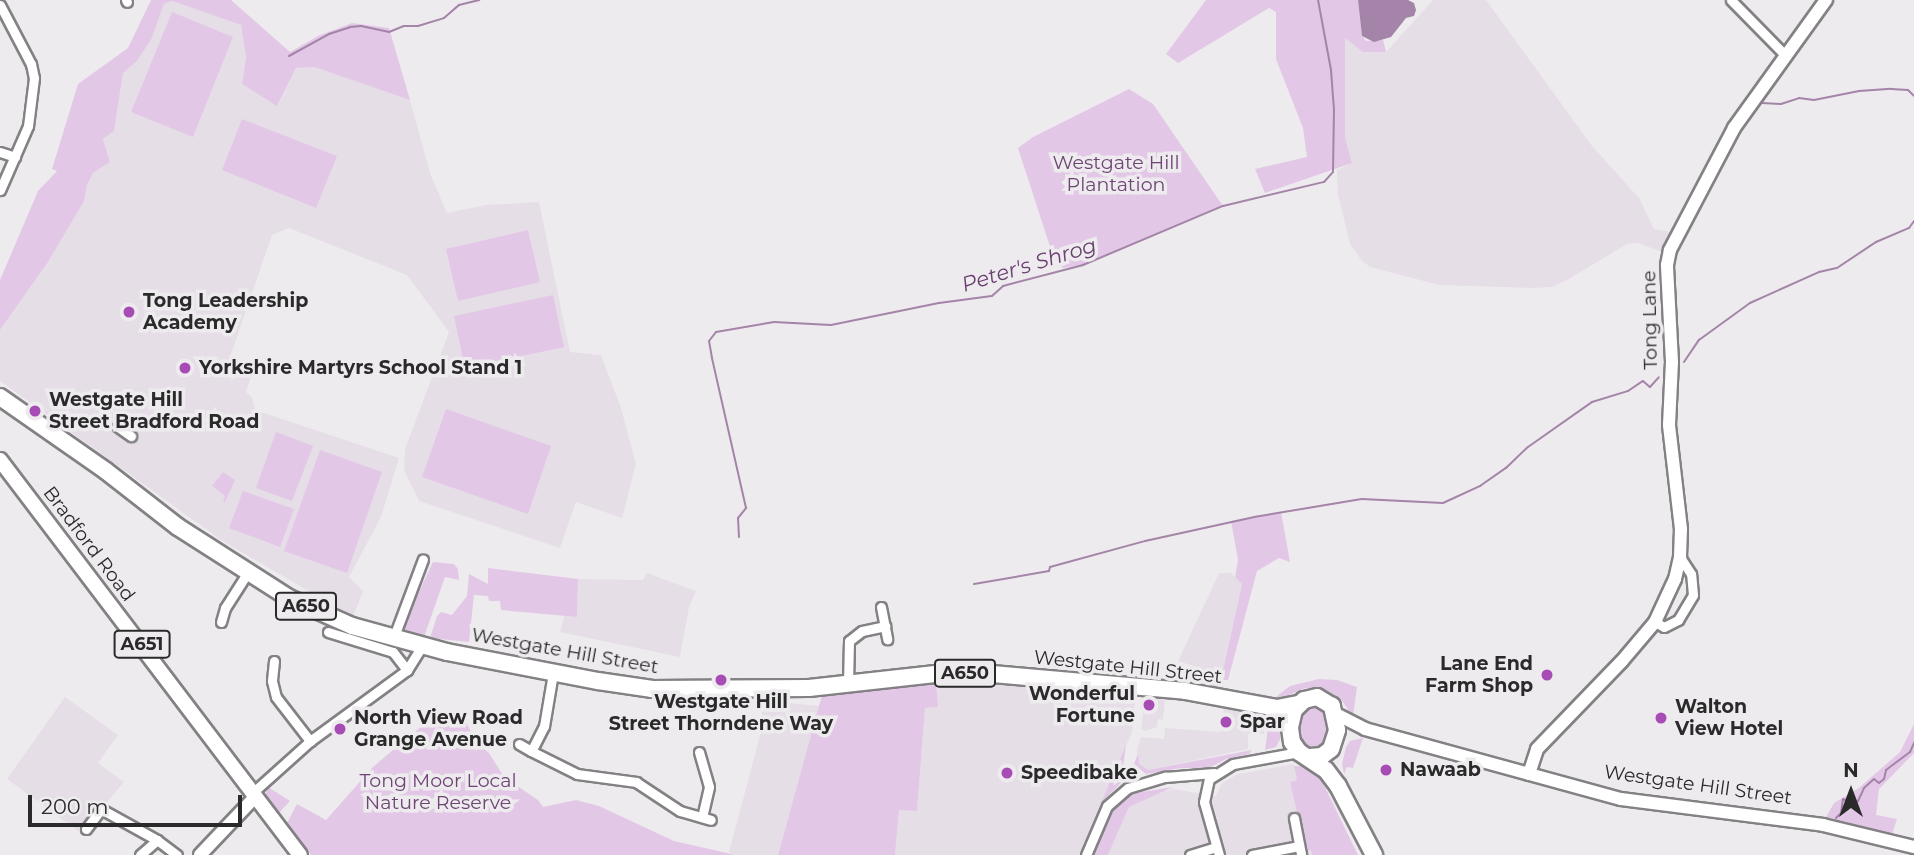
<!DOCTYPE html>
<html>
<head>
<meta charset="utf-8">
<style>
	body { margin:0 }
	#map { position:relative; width:1914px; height:855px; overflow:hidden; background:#eeebee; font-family:Montserrat,sans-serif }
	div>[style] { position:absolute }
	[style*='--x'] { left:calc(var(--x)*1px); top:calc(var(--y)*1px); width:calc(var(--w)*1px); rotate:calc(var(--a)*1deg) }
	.built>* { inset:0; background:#e6dee7 }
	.green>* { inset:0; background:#e2c7e6 }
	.water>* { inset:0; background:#a484a8 }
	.stream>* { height:2px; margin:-1px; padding:0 1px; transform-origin:1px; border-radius:1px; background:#a484a8 }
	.roads { filter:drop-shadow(2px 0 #838184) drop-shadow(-2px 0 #838184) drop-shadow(0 2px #838184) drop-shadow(0 -2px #838184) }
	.street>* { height:9px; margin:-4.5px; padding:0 4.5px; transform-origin:4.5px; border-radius:4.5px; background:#fff }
	.secondary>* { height:12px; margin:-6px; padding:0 6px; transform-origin:6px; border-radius:6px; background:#fff }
	.primary>* { height:14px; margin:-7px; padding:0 7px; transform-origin:7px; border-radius:7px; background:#fff }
	.highway>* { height:16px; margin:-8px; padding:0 8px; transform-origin:8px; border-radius:8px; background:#fff }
	.dots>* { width:19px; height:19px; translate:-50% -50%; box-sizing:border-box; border:4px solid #eeebee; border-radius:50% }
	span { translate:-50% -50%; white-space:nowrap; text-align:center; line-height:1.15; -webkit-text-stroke:7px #eeebee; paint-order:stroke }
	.shield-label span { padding:2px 5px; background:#eeebee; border:2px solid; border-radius:5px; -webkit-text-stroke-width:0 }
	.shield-label { font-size:18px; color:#2b2a2b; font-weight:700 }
	.park-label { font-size:19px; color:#6e4475 }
	.poi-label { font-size:19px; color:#2b2a2b; font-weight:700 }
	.left { translate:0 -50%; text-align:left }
	.right { translate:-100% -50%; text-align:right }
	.street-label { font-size:19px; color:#2b2a2b }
	.water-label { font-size:21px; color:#693f70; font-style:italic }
	.north { position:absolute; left:1816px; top:757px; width:70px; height:70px; -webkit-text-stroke:5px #eeebee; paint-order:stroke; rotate:0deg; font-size:19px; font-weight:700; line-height:28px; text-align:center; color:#2b2a2b }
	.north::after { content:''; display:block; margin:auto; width:24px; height:32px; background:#2b2a2b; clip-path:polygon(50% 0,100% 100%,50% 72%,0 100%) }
	.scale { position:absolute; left:28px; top:795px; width:214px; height:32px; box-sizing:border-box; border:4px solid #2b2a2b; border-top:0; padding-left:9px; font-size:21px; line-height:24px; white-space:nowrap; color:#2b2a2b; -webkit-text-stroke:5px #eeebee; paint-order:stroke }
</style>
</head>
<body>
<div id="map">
	<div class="built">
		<i style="clip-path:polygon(1433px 0,1486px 0,1592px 146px,1639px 198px,1654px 229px,1671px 232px,1662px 252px,1638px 243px,1627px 244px,1567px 280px,1552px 287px,1533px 288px,1439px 285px,1370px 267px,1362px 261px,1350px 244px,1338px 195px,1337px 170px,1352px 163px,1345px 137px,1345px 37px,1386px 52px)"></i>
		<i style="clip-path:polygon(172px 1px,241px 25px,246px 57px,242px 84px,278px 105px,296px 68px,314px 67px,410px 100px,430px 173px,447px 213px,486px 205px,539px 202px,570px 352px,601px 355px,621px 408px,636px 464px,622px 518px,576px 502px,560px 548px,419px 501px,404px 470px,405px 449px,449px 332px,407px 275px,289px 228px,272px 235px,230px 357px,255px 366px,246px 392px,252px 397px,255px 410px,399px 458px,381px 517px,349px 577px,363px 591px,353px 617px,221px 540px,0 381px,0 330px,48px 262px,83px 201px,87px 185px,93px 173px,110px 162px,103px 139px,114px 131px,123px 73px,137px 61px,151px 40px,164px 4px)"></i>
		<i style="clip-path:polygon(647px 573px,696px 591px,689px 607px,680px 657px,560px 632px,564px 616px,577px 617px,578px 579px,643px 580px)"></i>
		<i style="clip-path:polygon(1219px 573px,1231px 573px,1242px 584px,1219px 690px,1202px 687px,1203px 669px,1178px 661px)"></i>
		<i style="clip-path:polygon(981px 680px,1136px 691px,1132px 732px,1079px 855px,895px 855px,899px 810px,917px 811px,925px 708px,937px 707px,936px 682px)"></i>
		<i style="clip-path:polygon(65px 697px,118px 735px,98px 763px,124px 782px,104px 806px,101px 805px,81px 833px,7px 779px)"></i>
		<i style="clip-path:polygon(1145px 698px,1165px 700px,1163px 720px,1158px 719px,1157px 727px,1145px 731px,1141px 729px)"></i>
		<i style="clip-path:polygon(778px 702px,819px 706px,778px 855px,736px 855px,729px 852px,762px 728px,762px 703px)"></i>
		<i style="clip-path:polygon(1224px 708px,1267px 716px,1264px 734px,1248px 734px,1248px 749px,1148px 770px,1139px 764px,1137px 750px,1141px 737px,1164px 739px,1165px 728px,1221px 732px)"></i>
		<i style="clip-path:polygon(1294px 764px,1297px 780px,1290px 782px,1306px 850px,1311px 850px,1312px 855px,1108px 855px,1129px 807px,1147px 796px,1173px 789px,1216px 796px,1222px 783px,1238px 774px)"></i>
	</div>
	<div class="green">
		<i style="clip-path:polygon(151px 0,231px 0,290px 52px,318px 36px,352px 23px,389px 28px,410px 100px,314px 67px,296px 68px,277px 106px,242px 84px,246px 57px,241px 25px,172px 1px,164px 4px,151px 40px,137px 61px,123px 73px,114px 131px,103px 139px,110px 162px,93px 173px,87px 185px,84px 201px,48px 262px,0 330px,0 280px,38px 191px,57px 171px,52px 169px,78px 84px,128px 48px)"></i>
		<i style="clip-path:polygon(1206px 0,1358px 0,1362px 36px,1366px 41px,1383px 40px,1386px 52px,1363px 52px,1345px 38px,1345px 137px,1352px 163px,1265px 193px,1255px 169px,1307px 157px,1303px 128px,1276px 59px,1276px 12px,1269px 8px,1178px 63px,1166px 54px)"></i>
		<i style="clip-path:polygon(172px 12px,233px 37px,193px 137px,131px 112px)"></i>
		<i style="clip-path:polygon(1129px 89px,1153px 104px,1223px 206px,1083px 265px,1063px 268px,1053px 256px,1018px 148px,1033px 137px)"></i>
		<i style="clip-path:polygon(242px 119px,337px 156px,316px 208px,222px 170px)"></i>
		<i style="clip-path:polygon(528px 230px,540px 282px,458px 301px,446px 249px)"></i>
		<i style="clip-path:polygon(553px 295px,564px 347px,465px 368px,454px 316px)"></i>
		<i style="clip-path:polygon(446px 409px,551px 446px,528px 514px,422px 477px)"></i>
		<i style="clip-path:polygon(276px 432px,313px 446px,292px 501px,256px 488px)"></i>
		<i style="clip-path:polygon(320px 450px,382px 472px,347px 573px,284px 551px)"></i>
		<i style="clip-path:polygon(223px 472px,235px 480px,225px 502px,223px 501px,225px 496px,212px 486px)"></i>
		<i style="clip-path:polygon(243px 491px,294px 509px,280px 547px,229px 528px)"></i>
		<i style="clip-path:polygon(1281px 512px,1290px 562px,1279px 558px,1257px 571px,1228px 680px,1221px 680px,1242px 584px,1235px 577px,1238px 560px,1231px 521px)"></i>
		<i style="clip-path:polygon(433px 562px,454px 564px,458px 569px,459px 580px,445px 577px,424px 637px,400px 632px)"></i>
		<i style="clip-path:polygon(488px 568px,578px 579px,577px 617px,501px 610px,500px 601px,489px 601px,488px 596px,474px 595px,469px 642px,430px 638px,437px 616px,441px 612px,452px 615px,467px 596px,469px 574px,488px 584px)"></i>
		<i style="clip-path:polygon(1319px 679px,1337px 680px,1357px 687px,1353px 717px,1340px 698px,1321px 688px,1305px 688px,1285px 697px,1276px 697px,1290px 686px)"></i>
		<i style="clip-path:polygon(936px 682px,938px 707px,925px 708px,917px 811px,899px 810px,895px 855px,778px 855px,822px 695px)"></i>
		<i style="clip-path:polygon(1317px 704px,1328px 713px,1331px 734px,1321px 749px,1309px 751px,1300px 744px,1297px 729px,1302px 709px)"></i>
		<i style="clip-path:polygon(464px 718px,477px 743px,489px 753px,504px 777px,538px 800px,543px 807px,576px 800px,599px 806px,674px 841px,736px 855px,311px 855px,286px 825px,297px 804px,326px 820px,373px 767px,413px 733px,425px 724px)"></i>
		<i style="clip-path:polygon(1269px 721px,1281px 725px,1284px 732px,1276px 747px,1265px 750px)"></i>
		<i style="clip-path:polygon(1914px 724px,1914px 753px,1879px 789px,1876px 815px,1897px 819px,1892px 834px,1825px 819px,1834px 803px,1859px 788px,1900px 752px)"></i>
		<i style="clip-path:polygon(1363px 738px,1353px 768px,1347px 767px,1344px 774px,1342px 764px,1346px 747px,1350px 741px)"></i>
		<i style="clip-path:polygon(1126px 745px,1121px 783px,1101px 803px)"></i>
		<i style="clip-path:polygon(1252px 750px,1249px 754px,1226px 759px,1209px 768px,1181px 768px,1146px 774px,1134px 764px,1138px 754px,1139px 764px,1148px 770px)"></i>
		<i style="clip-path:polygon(1294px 766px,1301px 766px,1319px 775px,1358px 855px,1312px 855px,1311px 850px,1306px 851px,1290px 782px,1297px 780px)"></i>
		<i style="clip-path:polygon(268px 787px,290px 801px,277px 815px,264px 799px)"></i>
		<i style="clip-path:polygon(1173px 787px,1129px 807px,1108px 855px,1093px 855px,1113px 808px,1129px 794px)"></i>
	</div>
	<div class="water">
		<i style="clip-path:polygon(1358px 0,1408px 0,1414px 3px,1416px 10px,1414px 16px,1406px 18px,1391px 37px,1374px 42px,1362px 36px)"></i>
	</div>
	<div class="stream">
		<i style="--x:289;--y:56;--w:46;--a:-28.8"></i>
		<i style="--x:329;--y:34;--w:22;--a:-18"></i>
		<i style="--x:350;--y:27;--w:11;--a:-5"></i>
		<i style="--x:361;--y:26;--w:29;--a:12"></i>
		<i style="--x:389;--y:32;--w:16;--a:-22"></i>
		<i style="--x:404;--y:26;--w:14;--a:0"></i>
		<i style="--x:418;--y:26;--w:27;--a:-17"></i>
		<i style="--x:444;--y:18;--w:20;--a:-41"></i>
		<i style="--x:459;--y:5;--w:21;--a:-14"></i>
		<i style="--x:1762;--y:103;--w:19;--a:3"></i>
		<i style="--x:1781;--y:104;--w:19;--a:-18"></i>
		<i style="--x:1799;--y:98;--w:15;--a:8"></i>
		<i style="--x:1814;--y:100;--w:46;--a:-11.3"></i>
		<i style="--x:1859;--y:91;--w:32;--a:-4"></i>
		<i style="--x:1891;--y:89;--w:17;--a:3"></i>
		<i style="--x:1908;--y:90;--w:8;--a:45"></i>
		<i style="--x:1684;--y:362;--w:27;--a:-56"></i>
		<i style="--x:1699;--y:340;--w:63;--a:-36"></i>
		<i style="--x:1750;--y:303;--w:76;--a:-24.2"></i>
		<i style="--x:1819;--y:272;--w:18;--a:-13"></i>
		<i style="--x:1837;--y:268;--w:47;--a:-33.7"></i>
		<i style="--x:1876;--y:242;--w:36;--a:-23"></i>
		<i style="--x:1909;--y:228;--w:9;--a:-54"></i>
		<i style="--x:739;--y:537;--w:19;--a:-93"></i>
		<i style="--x:738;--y:518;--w:13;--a:-51"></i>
		<i style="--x:746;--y:508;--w:154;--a:-102.8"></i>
		<i style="--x:712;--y:358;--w:17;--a:-100"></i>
		<i style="--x:709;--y:341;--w:11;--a:-52"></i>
		<i style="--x:716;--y:332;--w:59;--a:-9.8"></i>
		<i style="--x:774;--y:322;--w:57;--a:3"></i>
		<i style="--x:831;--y:325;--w:110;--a:-11.5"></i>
		<i style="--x:939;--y:303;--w:53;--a:-7.5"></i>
		<i style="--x:992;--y:296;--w:15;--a:-42"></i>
		<i style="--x:1003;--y:286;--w:83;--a:-14.7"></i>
		<i style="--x:1083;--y:265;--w:152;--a:-22.9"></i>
		<i style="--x:1223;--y:206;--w:104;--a:-13.4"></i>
		<i style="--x:1324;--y:182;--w:13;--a:-48"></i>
		<i style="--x:1333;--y:172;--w:62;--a:-89.1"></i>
		<i style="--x:1334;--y:110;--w:40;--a:-94.3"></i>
		<i style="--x:1331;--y:70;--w:71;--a:-100.5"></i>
		<i style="--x:974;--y:584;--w:76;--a:-9.8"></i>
		<i style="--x:1049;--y:571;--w:4;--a:-76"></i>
		<i style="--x:1050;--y:567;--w:98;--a:-15.3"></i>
		<i style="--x:1145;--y:541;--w:112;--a:-12.4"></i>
		<i style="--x:1254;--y:517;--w:109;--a:-9.5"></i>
		<i style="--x:1362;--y:499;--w:81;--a:2.8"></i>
		<i style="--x:1443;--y:503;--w:41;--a:-24.7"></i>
		<i style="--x:1480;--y:486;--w:32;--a:-35"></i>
		<i style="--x:1506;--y:468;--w:30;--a:-44"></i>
		<i style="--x:1528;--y:447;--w:78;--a:-35.1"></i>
		<i style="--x:1592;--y:402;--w:38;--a:-17"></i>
		<i style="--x:1628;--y:391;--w:18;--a:-34"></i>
		<i style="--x:1643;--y:381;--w:9;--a:41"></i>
		<i style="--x:1650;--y:387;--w:13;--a:-48"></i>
		<i style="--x:1836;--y:818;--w:7;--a:-45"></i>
		<i style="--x:1841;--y:813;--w:14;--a:-82"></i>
		<i style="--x:1843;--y:799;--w:11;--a:27"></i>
		<i style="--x:1853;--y:804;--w:6;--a:-31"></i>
		<i style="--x:1858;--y:801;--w:14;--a:-65"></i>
		<i style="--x:1864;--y:788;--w:13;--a:-42"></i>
		<i style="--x:1874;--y:779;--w:6;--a:39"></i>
		<i style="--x:1879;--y:783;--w:6;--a:-39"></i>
		<i style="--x:1884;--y:779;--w:9;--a:-77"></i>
		<i style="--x:1886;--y:770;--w:30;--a:-37"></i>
		<i style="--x:1910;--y:752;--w:10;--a:-66"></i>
	</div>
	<div class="roads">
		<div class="street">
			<i style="--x:126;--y:0;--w:2;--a:63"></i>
			<i style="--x:1731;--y:0;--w:77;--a:45.5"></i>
			<i style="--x:0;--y:5;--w:67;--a:62.3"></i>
			<i style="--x:31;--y:64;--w:14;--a:78"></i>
			<i style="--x:34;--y:78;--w:48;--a:97.1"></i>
			<i style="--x:28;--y:126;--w:70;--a:113.6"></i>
			<i style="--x:0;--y:152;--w:16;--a:18"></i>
			<i style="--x:118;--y:427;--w:16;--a:35"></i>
			<i style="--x:881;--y:607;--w:33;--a:79"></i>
			<i style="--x:221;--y:622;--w:15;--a:-74"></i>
			<i style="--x:225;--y:608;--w:43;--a:-57.4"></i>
			<i style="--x:1655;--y:622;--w:10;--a:29"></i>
			<i style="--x:1664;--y:627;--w:16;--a:-27"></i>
			<i style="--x:1678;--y:620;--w:29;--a:-59"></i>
			<i style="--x:1693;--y:595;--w:21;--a:-95"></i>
			<i style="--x:1691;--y:574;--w:20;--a:-123"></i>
			<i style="--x:328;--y:632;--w:68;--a:17.1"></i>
			<i style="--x:393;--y:652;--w:23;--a:52"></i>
			<i style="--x:393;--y:639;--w:85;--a:-69.4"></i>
			<i style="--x:274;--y:661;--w:20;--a:96"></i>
			<i style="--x:272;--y:681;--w:16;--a:76"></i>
			<i style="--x:276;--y:697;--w:56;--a:52.3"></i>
			<i style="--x:553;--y:673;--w:54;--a:99.6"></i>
			<i style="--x:544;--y:726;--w:28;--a:117"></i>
			<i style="--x:531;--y:751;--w:51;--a:26.6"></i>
			<i style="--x:577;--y:774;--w:60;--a:7.7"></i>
			<i style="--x:636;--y:782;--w:53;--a:33.4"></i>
			<i style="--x:680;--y:811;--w:32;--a:16"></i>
			<i style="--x:848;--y:684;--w:43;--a:-88.7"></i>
			<i style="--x:849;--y:641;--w:16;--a:-38"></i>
			<i style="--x:862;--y:631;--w:24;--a:-12"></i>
			<i style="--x:519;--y:744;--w:14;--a:30"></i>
			<i style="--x:699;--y:752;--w:36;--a:74"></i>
			<i style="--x:709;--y:787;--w:31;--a:103"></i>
			<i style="--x:251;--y:794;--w:79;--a:-41.9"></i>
			<i style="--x:310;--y:741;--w:120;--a:-36.2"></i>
			<i style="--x:407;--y:670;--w:28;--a:-58"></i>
			<i style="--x:1294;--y:818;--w:38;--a:79"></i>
			<i style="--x:86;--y:829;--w:25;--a:-53"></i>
			<i style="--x:101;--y:809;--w:64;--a:29"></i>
			<i style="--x:157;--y:840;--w:25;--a:37"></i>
			<i style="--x:140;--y:855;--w:23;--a:-41"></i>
			<i style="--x:1086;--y:855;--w:53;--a:-66.8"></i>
			<i style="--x:1107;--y:806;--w:28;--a:-41"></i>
			<i style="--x:1128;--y:788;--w:39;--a:-17"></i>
			<i style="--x:1165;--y:777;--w:49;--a:-4.7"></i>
			<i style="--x:1190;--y:855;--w:27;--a:-17"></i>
			<i style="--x:1219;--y:855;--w:55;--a:-105.8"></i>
			<i style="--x:1204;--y:802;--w:24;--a:-78"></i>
			<i style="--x:1209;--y:779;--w:28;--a:-32"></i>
			<i style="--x:1233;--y:764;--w:67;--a:-10.3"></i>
			<i style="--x:1252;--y:855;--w:48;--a:-10.8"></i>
		</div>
		<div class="secondary">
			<i style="--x:1336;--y:714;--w:33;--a:27"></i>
			<i style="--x:1365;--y:729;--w:265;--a:15.3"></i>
			<i style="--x:1621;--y:799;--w:204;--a:7.3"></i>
			<i style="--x:1823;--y:825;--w:94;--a:13.6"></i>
			<i style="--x:1529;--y:774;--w:26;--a:-72"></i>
			<i style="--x:1537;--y:749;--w:122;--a:-46"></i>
			<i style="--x:1622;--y:661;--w:51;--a:-49.8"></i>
			<i style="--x:1655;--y:622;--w:47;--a:-65.1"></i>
			<i style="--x:1675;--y:579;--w:23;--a:-77"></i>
			<i style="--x:1680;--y:557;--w:28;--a:-88"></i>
			<i style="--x:1681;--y:529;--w:105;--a:-96.6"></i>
			<i style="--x:1669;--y:425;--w:63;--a:-87.3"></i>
			<i style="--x:1672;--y:362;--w:97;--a:-93"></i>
			<i style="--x:1667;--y:265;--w:15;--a:-79"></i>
			<i style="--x:1670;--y:250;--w:138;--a:-62.3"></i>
			<i style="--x:1734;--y:128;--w:158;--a:-54.3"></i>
			<i style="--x:200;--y:855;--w:79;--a:-46.5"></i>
		</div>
		<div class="primary">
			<i style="--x:0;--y:460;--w:496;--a:52.8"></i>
		</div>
		<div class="highway">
			<i style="--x:0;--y:397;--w:129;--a:34.9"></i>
			<i style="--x:106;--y:471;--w:91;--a:37.9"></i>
			<i style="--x:178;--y:527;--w:132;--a:32.6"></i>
			<i style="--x:289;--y:598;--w:69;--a:24"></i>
			<i style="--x:352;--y:626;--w:98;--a:15.3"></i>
			<i style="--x:447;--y:652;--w:154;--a:10.9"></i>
			<i style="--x:598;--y:681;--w:55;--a:8.4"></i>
			<i style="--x:652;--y:689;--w:157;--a:-0.4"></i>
			<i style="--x:809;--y:688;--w:127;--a:-6.3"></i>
			<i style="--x:935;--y:674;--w:46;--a:-1.2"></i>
			<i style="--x:981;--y:673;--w:205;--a:5"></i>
			<i style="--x:1185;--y:691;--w:94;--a:10.5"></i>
			<i style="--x:1277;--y:708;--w:21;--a:-11"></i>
			<i style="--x:1310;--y:757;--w:12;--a:-5"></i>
			<i style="--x:1322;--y:756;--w:11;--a:-38"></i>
			<i style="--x:1331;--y:749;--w:20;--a:-72"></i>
			<i style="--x:1337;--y:730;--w:25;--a:-102"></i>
			<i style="--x:1332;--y:706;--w:17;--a:-149"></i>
			<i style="--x:1317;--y:697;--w:13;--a:167"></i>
			<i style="--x:1304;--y:700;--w:14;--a:135"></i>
			<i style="--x:1294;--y:710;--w:18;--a:103"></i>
			<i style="--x:1290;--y:728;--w:14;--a:82"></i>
			<i style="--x:1292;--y:742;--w:12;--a:55"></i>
			<i style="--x:1299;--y:752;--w:32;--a:34"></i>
			<i style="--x:1326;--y:770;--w:20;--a:53"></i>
			<i style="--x:1338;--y:786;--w:78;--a:62.4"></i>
		</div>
	</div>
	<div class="dots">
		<i style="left:129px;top:312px;background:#a74bb5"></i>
		<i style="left:185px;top:368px;background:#a74bb5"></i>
		<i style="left:35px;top:411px;background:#a74bb5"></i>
		<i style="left:1547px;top:675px;background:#a74bb5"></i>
		<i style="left:721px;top:680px;background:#a74bb5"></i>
		<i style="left:1149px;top:705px;background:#a74bb5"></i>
		<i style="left:1661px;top:718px;background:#a74bb5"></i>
		<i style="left:1226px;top:722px;background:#a74bb5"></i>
		<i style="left:340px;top:729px;background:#a74bb5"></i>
		<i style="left:1386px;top:770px;background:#a74bb5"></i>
		<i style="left:1007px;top:773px;background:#a74bb5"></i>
	</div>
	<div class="shield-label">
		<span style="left:306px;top:606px">A650</span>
		<span style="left:142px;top:644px">A651</span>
		<span style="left:965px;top:673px">A650</span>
	</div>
	<div class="park-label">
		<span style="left:1116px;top:174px">Westgate Hill<br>Plantation</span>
		<span style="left:438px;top:792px">Tong Moor Local<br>Nature Reserve</span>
	</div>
	<div class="poi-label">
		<span class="left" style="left:143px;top:312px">Tong Leadership<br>Academy</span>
		<span class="left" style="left:199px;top:368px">Yorkshire Martyrs School Stand 1</span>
		<span class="left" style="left:49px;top:411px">Westgate Hill<br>Street Bradford Road</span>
		<span class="right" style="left:1533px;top:675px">Lane End<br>Farm Shop</span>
		<span class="right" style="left:1135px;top:705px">Wonderful<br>Fortune</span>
		<span style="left:721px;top:713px">Westgate Hill<br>Street Thorndene Way</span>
		<span class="left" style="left:1675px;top:718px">Walton<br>View Hotel</span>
		<span class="left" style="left:354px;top:729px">North View Road<br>Grange Avenue</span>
		<span class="left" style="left:1240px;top:722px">Spar</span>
		<span class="left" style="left:1400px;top:770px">Nawaab</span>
		<span class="left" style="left:1021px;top:773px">Speedibake</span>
	</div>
	<div class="street-label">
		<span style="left:1650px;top:320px;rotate:-91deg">Tong Lane</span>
		<span style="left:89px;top:544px;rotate:53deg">Bradford Road</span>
		<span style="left:565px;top:651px;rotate:10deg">Westgate Hill Street</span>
		<span style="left:1128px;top:667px;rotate:6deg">Westgate Hill Street</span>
		<span style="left:1698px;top:785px;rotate:8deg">Westgate Hill Street</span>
	</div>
	<div class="water-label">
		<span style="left:1029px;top:265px;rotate:-17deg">Peter's Shrog</span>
	</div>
	<div class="north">N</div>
	<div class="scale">200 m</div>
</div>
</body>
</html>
